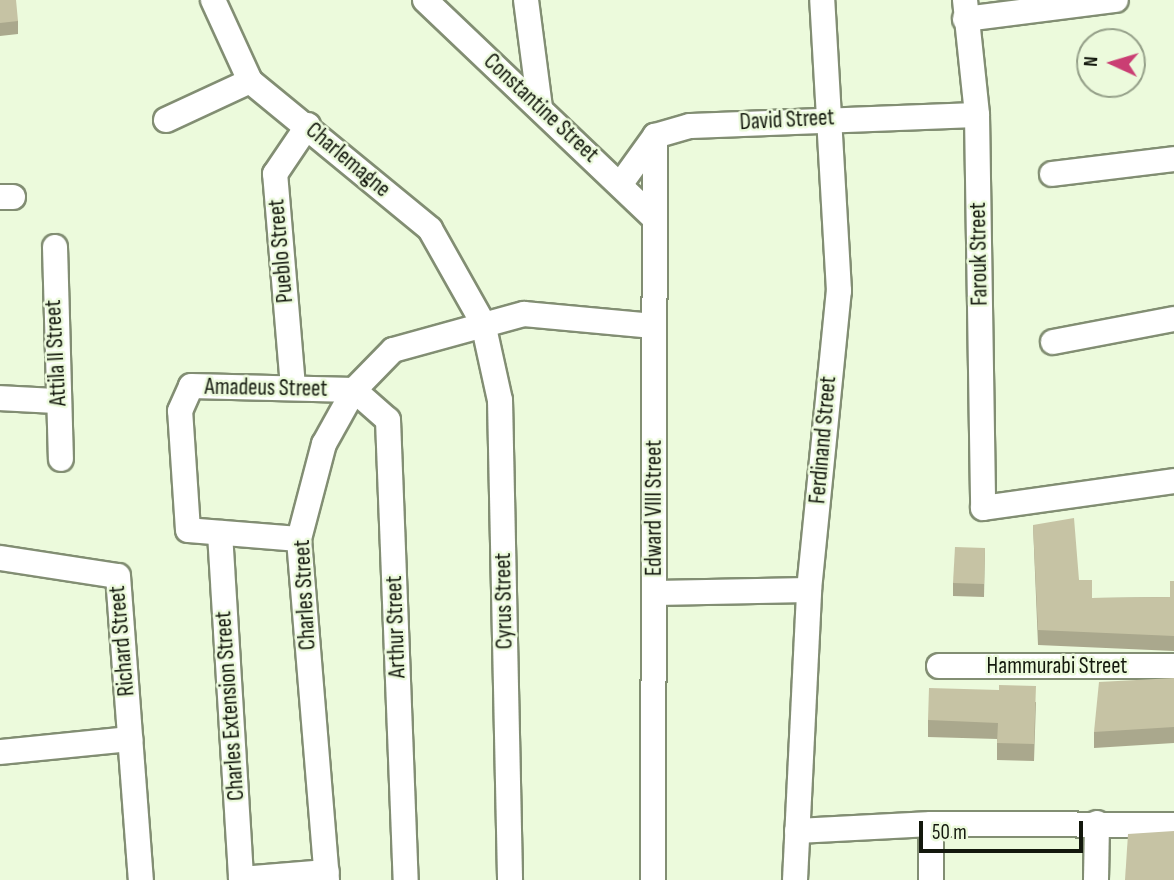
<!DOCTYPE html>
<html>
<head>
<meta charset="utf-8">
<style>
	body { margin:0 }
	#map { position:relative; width:1174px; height:880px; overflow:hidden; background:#ecfadc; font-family:"Sofia Sans Condensed",sans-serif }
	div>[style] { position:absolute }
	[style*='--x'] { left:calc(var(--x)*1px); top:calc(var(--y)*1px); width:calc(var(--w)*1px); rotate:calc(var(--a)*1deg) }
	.roads { filter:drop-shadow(2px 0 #828e73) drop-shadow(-2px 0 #828e73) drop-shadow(0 2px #828e73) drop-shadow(0 -2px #828e73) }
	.street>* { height:24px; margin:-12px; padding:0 12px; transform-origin:12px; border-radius:12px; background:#fff }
	.wall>* { inset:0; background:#aaa88d }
	.building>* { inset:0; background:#c6c3a4 }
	span { translate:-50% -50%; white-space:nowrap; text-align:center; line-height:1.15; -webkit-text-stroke:5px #ecfadc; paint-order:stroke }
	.street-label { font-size:23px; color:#13180d }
	.north { position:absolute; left:1076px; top:28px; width:70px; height:70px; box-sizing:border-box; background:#ecfadc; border:2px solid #95a089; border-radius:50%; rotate:274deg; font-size:19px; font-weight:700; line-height:28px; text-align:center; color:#13180d }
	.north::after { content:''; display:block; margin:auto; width:24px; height:32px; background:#ca3e73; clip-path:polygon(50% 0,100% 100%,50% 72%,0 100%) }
	.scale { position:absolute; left:919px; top:821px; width:164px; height:32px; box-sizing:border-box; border:4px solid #13180d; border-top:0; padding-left:9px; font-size:21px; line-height:24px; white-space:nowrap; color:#13180d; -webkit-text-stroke:5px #ecfadc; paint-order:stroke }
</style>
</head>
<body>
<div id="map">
	<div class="roads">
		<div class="street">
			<i style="--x:213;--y:0;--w:89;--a:65.4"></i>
			<i style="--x:250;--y:81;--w:233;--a:39.4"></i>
			<i style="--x:430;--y:229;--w:108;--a:60.6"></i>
			<i style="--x:483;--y:323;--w:79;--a:77.6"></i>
			<i style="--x:500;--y:400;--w:480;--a:88.8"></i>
			<i style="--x:425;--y:0;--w:316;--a:43.6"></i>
			<i style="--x:526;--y:0;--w:109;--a:82.6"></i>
			<i style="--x:965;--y:0;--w:116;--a:84"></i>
			<i style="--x:977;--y:115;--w:393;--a:89.1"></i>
			<i style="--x:983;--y:508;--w:193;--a:-8"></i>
			<i style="--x:965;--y:19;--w:152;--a:-7.2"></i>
			<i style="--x:166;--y:120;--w:93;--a:-24.9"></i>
			<i style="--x:1052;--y:174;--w:123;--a:-7"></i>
			<i style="--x:622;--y:182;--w:57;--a:-54.3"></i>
			<i style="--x:655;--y:136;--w:36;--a:-16"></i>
			<i style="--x:690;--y:126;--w:287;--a:-2.2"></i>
			<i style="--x:0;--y:197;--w:13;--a:0"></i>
			<i style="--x:55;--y:247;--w:212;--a:88.4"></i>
			<i style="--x:1053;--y:342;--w:123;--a:-10.8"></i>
			<i style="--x:293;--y:387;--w:214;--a:-94.8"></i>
			<i style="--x:275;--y:174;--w:59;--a:-56"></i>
			<i style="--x:0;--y:398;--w:58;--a:3"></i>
			<i style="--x:220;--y:533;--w:348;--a:86.5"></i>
			<i style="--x:299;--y:539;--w:111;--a:-175.4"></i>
			<i style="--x:188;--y:530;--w:119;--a:-93.8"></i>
			<i style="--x:180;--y:411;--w:27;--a:-66"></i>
			<i style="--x:191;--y:386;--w:163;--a:1.4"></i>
			<i style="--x:354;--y:390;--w:45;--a:41.4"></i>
			<i style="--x:388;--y:420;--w:460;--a:87.8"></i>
			<i style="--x:0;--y:558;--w:119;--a:8.7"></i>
			<i style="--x:118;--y:576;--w:305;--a:85.7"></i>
			<i style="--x:655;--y:593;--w:154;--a:-1.1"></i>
			<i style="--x:939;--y:666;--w:235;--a:0"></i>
			<i style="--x:0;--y:752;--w:131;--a:-5.7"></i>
			<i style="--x:931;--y:824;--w:56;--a:90"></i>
			<i style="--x:797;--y:831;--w:134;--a:-3"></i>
			<i style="--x:931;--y:824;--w:243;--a:0.2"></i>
			<i style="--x:241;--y:879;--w:86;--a:-4.7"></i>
			<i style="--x:327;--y:880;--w:342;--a:-94.7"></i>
			<i style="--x:299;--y:539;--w:98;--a:-75.3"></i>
			<i style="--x:324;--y:444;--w:62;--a:-60.9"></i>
			<i style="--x:354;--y:390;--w:56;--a:-45.7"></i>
			<i style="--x:393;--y:350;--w:136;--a:-15.4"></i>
			<i style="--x:524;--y:314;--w:130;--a:5.3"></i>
			<i style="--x:653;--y:880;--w:744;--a:-89.85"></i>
			<i style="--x:795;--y:880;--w:290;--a:-87.2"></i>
			<i style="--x:809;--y:590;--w:301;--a:-84.3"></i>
			<i style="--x:839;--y:291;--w:291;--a:-93.3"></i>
			<i style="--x:1096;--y:880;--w:57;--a:-89"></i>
		</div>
	</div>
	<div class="wall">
		<i style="clip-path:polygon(0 0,18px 21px,18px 34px,0 36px)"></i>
		<i style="clip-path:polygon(1033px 525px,1079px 580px,1092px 598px,1170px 597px,1174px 581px,1174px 651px,1038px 645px)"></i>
		<i style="clip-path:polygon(985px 548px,984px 597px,953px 596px,953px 583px)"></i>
		<i style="clip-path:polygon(1174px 678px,1174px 743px,1094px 748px,1094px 732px)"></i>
		<i style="clip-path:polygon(1036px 702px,1034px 761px,997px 760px,997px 739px,928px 737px,928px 720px)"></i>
	</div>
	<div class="building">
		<i style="clip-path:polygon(0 0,16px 0,18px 21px,0 23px)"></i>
		<i style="clip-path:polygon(1074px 518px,1079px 580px,1092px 580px,1092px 598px,1170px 597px,1170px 581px,1174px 581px,1174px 636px,1038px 630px,1033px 525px)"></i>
		<i style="clip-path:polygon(955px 547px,985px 548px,984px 584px,953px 583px)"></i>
		<i style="clip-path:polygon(1174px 678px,1174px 727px,1094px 732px,1099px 682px)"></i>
		<i style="clip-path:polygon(999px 685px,1036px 686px,1034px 744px,997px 743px,998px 723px,928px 720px,929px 688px,999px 690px)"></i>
		<i style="clip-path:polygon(1174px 831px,1174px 880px,1125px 880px,1128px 834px)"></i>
	</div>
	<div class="street-label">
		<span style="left:541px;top:108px;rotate:43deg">Constantine Street</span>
		<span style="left:787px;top:120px;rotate:-3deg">David Street</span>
		<span style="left:348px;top:160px;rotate:40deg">Charlemagne</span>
		<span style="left:281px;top:251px;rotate:-95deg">Pueblo Street</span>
		<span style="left:979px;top:254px;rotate:-91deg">Farouk Street</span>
		<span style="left:56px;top:353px;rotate:-93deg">Attila II Street</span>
		<span style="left:266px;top:388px;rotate:1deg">Amadeus Street</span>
		<span style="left:823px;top:440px;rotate:-85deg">Ferdinand Street</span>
		<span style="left:654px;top:508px;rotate:-90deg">Edward VIII Street</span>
		<span style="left:305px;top:595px;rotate:-93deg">Charles Street</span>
		<span style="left:504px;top:601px;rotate:-91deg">Cyrus Street</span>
		<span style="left:396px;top:627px;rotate:-92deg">Arthur Street</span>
		<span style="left:122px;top:641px;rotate:-95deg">Richard Street</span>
		<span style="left:1057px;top:666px">Hammurabi Street</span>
		<span style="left:230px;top:706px;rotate:-94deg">Charles Extension Street</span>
	</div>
	<div class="north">N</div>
	<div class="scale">50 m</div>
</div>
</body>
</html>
